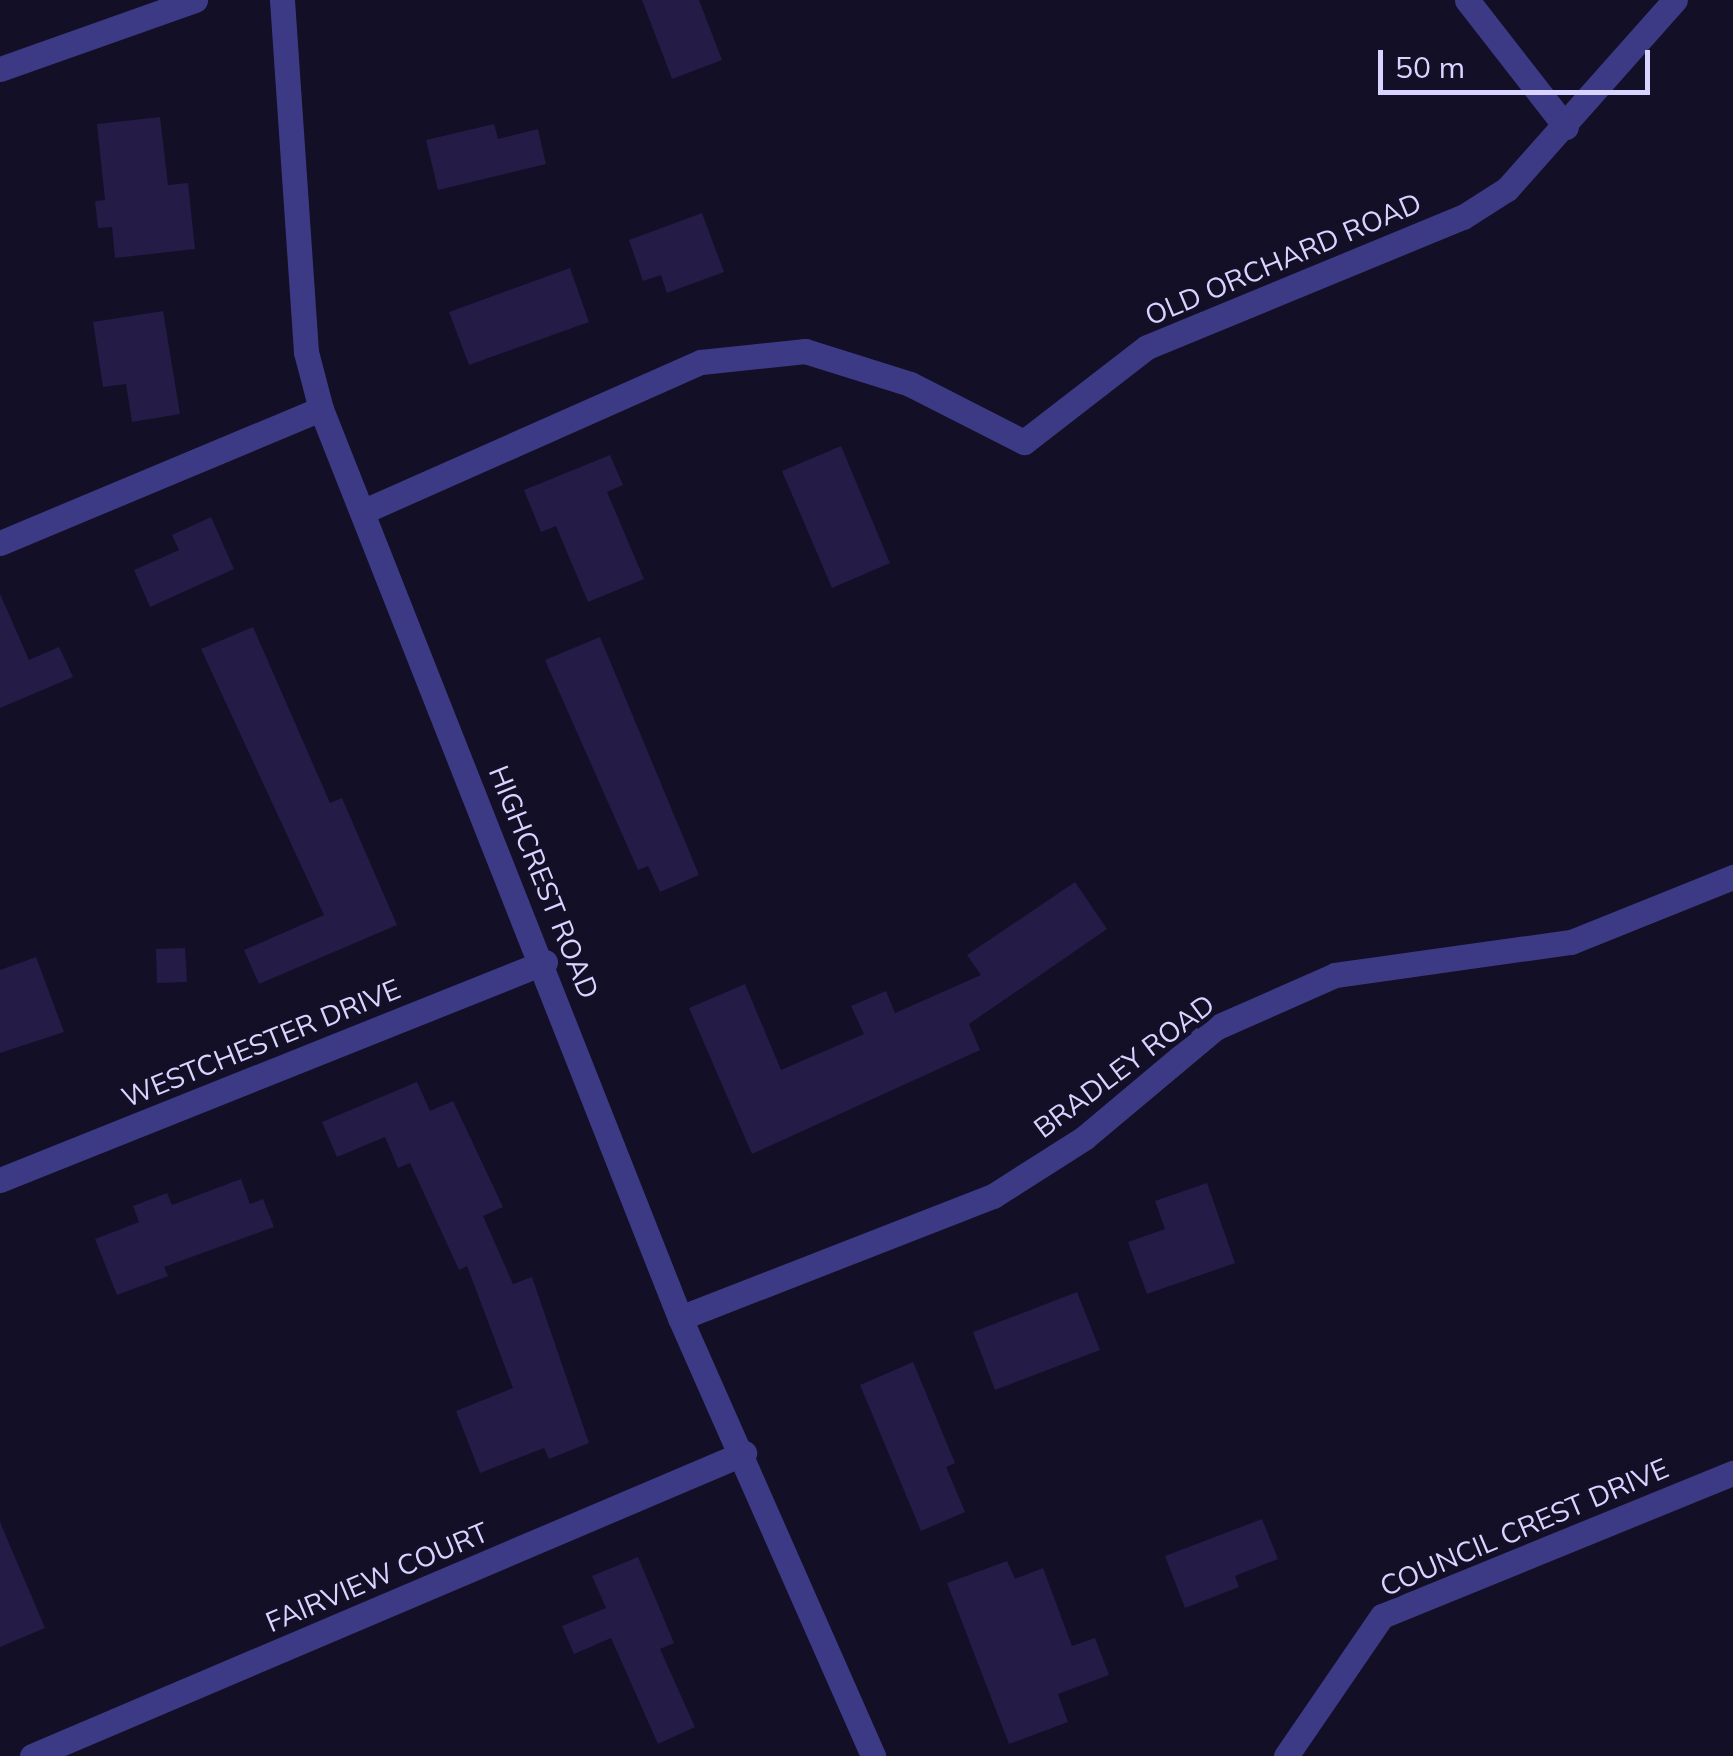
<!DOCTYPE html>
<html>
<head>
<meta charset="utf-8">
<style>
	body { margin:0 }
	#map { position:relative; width:1733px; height:1756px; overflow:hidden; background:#130f26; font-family:Mulish,sans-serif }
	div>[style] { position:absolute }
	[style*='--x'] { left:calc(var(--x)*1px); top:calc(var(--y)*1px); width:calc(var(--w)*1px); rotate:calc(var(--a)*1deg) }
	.building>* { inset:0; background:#241b47 }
	.minor>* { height:25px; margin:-12.5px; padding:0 12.5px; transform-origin:12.5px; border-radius:12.5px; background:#3d3a85 }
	span { translate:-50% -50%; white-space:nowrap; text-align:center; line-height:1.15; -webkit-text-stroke:10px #130f26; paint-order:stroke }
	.street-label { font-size:28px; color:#d9d4ff }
	.scale { position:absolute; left:1378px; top:50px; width:272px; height:45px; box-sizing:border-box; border:5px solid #d9d4ff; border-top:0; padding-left:12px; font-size:30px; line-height:35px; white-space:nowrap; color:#d9d4ff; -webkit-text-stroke:8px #130f26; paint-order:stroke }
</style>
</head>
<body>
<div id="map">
	<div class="building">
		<i style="clip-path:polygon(642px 0,699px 0,722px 60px,672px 79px)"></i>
		<i style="clip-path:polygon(160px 117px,168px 185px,188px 183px,195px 249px,115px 258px,112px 227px,98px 228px,95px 201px,105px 200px,97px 124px)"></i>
		<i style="clip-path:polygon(494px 124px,498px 139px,538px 129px,546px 164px,438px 190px,426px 140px)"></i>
		<i style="clip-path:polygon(702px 213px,724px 272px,667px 293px,661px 275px,643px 281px,629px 240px)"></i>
		<i style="clip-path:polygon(570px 268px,589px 322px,469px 365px,449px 312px)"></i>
		<i style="clip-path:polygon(163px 311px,180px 414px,132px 422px,126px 384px,103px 387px,93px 322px)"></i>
		<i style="clip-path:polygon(841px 446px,890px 563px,832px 588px,782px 471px)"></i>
		<i style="clip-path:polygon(610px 455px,623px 485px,607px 492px,644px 579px,588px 602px,556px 526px,541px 532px,524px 490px)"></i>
		<i style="clip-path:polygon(211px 517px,234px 569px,150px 607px,134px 570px,179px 550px,172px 535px)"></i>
		<i style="clip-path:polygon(0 594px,29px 660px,59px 647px,73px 677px,0 708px)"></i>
		<i style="clip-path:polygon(253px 627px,330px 803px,342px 798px,397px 925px,259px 984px,244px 950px,324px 915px,201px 649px)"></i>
		<i style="clip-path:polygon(600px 637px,699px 875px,660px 892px,648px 866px,638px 870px,545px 660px)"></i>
		<i style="clip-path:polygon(1075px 882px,1107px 929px,969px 1024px,980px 1050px,752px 1154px,689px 1008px,745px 984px,781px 1070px,864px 1034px,851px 1006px,886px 991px,895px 1013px,981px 975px,967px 955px)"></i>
		<i style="clip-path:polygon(185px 948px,187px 982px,157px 983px,156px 949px)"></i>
		<i style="clip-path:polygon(36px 957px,64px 1032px,0 1053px,0 970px)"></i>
		<i style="clip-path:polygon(417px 1082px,430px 1111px,453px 1101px,503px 1207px,483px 1216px,513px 1284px,532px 1277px,589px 1443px,549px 1459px,544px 1448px,480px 1473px,456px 1411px,513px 1388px,467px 1266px,459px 1270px,410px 1163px,398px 1168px,385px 1137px,337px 1157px,322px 1122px)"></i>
		<i style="clip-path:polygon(241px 1179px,250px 1204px,263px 1199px,274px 1227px,164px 1267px,168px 1276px,117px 1295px,95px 1239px,139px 1222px,133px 1206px,167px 1193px,172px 1205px)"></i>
		<i style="clip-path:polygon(1207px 1183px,1235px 1263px,1147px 1294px,1128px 1242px,1165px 1229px,1155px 1201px)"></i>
		<i style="clip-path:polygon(1077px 1292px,1100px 1350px,995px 1390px,973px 1332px)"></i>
		<i style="clip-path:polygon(913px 1362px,955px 1463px,946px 1467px,965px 1512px,921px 1531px,860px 1385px)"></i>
		<i style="clip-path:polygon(1262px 1519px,1278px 1559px,1235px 1576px,1239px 1587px,1185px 1608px,1165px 1556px)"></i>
		<i style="clip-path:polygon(0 1522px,45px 1628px,0 1647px)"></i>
		<i style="clip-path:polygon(638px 1557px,674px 1643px,660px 1649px,695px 1727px,658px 1744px,611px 1638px,574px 1654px,562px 1626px,606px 1608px,592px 1576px)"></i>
		<i style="clip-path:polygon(1007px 1561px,1015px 1579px,1043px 1568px,1072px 1646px,1095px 1638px,1109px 1675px,1058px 1694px,1068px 1722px,1009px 1744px,947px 1583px)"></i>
	</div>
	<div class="minor">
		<i style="--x:282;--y:0;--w:353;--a:86.1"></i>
		<i style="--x:306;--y:352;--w:59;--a:75.3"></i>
		<i style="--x:321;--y:409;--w:977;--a:68.45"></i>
		<i style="--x:680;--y:1318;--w:479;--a:66.2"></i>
		<i style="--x:1467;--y:0;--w:161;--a:52.1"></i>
		<i style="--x:0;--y:69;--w:207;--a:-19.5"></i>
		<i style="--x:362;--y:512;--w:371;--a:-23.9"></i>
		<i style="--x:701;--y:362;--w:105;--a:-6"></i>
		<i style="--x:805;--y:351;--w:110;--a:17.4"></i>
		<i style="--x:910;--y:384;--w:128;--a:27"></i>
		<i style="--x:1024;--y:442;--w:155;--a:-37.7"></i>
		<i style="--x:1147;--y:347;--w:342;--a:-22.4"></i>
		<i style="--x:1463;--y:217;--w:52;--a:-32.5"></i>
		<i style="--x:1507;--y:189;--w:253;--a:-48.4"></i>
		<i style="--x:0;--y:543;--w:348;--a:-22.7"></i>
		<i style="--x:0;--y:1180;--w:587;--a:-21.8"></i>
		<i style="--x:680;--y:1318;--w:336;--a:-21.3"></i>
		<i style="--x:993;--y:1196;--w:108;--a:-32.5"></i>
		<i style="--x:1084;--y:1138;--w:171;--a:-40"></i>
		<i style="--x:1215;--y:1028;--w:131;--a:-23.8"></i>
		<i style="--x:1335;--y:975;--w:238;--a:-8"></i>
		<i style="--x:1571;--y:942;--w:175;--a:-21.9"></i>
		<i style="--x:32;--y:1756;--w:774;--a:-23.05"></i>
		<i style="--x:1286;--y:1756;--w:170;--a:-55.6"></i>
		<i style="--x:1382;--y:1616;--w:379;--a:-22.2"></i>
	</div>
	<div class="street-label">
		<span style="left:1283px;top:259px;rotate:-23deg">OLD ORCHARD ROAD</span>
		<span style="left:544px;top:882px;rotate:68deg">HIGHCREST ROAD</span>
		<span style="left:261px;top:1043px;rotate:-22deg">WESTCHESTER DRIVE</span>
		<span style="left:1124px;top:1066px;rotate:-37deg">BRADLEY ROAD</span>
		<span style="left:1524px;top:1527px;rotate:-23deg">COUNCIL CREST DRIVE</span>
		<span style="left:377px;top:1577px;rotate:-23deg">FAIRVIEW COURT</span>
	</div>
	<div class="scale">50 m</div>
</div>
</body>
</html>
